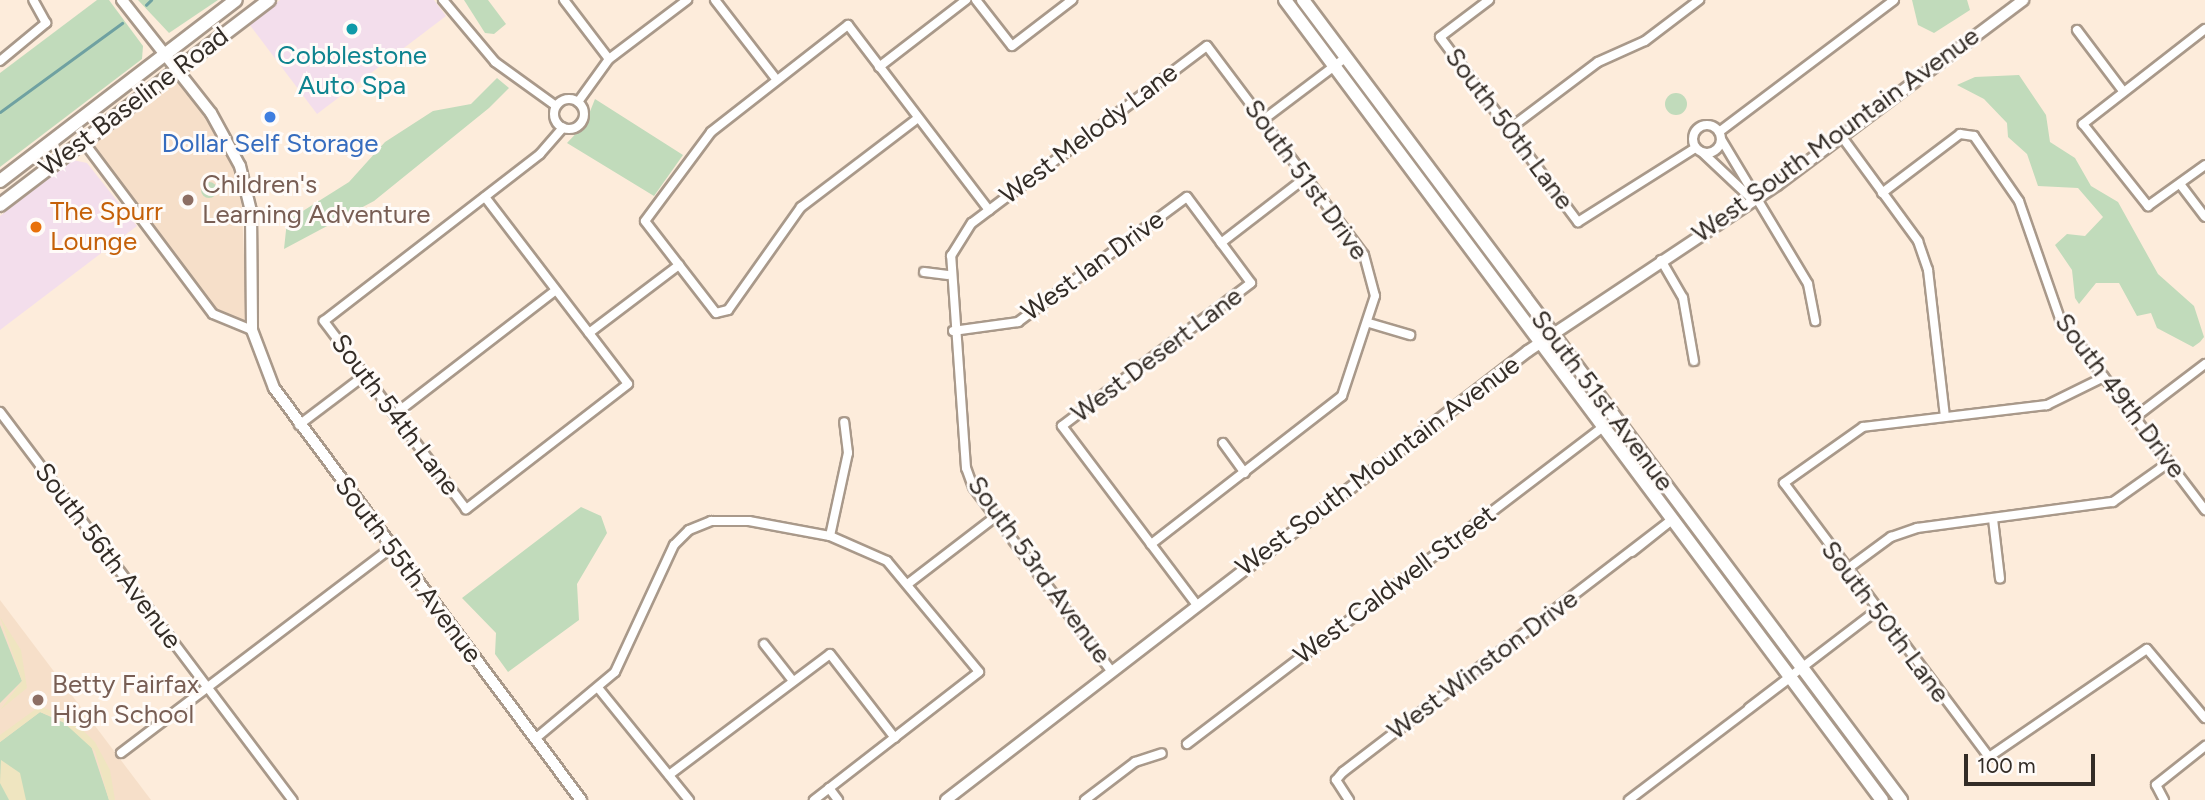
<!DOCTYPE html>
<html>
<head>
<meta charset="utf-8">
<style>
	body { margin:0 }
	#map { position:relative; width:2205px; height:800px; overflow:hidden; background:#fdecdb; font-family:Figtree,sans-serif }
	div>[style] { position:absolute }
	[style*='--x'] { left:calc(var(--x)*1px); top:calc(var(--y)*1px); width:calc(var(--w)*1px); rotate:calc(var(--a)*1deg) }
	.commercial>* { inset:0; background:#f3deec }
	.built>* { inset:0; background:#f6dfc9 }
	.green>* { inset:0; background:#c1dbbb }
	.round { border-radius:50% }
	.sand>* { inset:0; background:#efe5c0 }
	.stream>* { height:2.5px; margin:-1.25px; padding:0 1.25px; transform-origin:1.25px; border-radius:1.25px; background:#6fa1a1 }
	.roads { filter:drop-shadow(2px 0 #a9998a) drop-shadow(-2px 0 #a9998a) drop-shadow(0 2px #a9998a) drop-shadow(0 -2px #a9998a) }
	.minor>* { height:8px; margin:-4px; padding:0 4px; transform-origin:4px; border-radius:4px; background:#fff }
	.minor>.ring { margin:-4px; padding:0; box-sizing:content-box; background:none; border:8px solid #fff; border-radius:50% }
	.tertiary>* { height:10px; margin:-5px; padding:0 5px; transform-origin:5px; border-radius:5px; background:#fff }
	.primary>* { height:12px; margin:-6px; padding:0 6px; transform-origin:6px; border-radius:6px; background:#fff }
	.dots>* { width:19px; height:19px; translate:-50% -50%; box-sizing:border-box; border:4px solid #fffbf8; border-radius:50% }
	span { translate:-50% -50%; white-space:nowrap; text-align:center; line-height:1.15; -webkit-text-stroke:6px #fffbf8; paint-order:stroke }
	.culture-label { font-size:26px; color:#0d838f }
	.street-label { font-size:26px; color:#332c26 }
	.shop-label { font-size:26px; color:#366cbe }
	.education-label { font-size:26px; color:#785e54 }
	.left { translate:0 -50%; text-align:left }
	.food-label { font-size:26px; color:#c56008 }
	.scale { position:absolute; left:1964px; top:754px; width:131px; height:32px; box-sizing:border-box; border:4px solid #332c26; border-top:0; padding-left:9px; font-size:21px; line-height:24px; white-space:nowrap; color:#332c26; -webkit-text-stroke:5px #fffbf8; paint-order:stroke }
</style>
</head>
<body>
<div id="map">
	<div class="commercial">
		<i style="clip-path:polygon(280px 0,434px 0,446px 16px,317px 114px,249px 24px)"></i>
		<i style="clip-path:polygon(73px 160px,87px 163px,137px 226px,0 330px,0 216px)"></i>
	</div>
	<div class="built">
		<i style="clip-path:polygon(178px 79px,221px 138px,241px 189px,247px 324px,216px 311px,92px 145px)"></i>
		<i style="clip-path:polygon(0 600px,151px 800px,0 800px)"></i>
	</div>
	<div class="green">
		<i style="clip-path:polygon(97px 0,109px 0,143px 46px,142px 59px,0 167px,0 73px)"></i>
		<i style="clip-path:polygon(138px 0,218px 0,169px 33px)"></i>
		<i style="clip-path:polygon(464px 0,488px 0,506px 24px,494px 34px,485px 33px)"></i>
		<i style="clip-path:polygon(1912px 0,1967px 0,1970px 10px,1934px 33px,1918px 25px)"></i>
		<i style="clip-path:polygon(2019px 75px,2046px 115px,2050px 142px,2075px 158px,2091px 186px,2118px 202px,2158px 274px,2194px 306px,2204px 337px,2200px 342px,2193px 347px,2157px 328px,2151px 313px,2137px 316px,2119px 283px,2096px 283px,2079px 304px,2075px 298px,2072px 270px,2055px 245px,2067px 234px,2085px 236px,2103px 217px,2078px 188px,2038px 186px,2027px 154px,2008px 137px,2007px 123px,1984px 99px,1957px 85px,1975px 77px)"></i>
		<i style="clip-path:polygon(497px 78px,509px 88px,489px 108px,374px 201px,284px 249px,287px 221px,349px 182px,385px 142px,433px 111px,471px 104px)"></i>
		<i class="round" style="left:1665px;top:93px;width:22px;height:22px"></i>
		<i style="clip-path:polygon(595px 99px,683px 155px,654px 196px,567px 143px,585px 124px)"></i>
		<i class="round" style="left:201px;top:182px;width:16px;height:16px"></i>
		<i style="clip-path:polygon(581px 507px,601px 516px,607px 533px,577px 584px,579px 620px,508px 672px,495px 654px,496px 633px,462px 598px)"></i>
		<i style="clip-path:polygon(0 625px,22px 681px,0 703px)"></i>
		<i style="clip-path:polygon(40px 712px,69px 725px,91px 746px,109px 800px,0 800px,0 742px)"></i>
	</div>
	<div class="sand">
		<i style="clip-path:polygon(0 617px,21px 650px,27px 688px,0 710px,22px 681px)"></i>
		<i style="clip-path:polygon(40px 706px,72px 720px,95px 742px,110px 770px,115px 800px,109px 800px,95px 751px,61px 720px,40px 712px,0 742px,0 735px)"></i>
		<i style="clip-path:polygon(1px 760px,20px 773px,26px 800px,9px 800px,0 783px)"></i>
	</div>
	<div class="stream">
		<i style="--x:146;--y:5;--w:7;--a:-45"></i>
		<i style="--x:0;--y:112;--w:151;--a:-36.1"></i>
	</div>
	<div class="roads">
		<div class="minor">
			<i style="--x:443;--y:0;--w:81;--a:50"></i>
			<i style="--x:495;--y:62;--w:75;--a:35.8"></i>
			<i style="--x:564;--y:0;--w:74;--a:52.7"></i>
			<i style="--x:715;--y:0;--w:100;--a:52.3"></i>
			<i style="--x:976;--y:0;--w:58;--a:52"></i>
			<i style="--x:1012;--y:46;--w:76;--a:-37.5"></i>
			<i style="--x:1489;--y:0;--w:61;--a:142.9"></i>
			<i style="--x:1440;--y:37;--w:231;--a:53.3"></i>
			<i style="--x:1578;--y:222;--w:138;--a:-32.3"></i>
			<i style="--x:2205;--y:29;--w:155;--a:142.1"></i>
			<i style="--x:2083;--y:124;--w:105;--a:51.6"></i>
			<i style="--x:2148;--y:206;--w:70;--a:-35.7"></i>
			<i style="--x:2077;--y:30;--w:76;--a:53"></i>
			<i style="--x:0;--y:61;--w:60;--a:-39.6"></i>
			<i style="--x:46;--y:23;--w:26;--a:-119"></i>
			<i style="--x:879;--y:67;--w:110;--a:-37.6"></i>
			<i class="ring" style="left:554px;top:99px;width:22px;height:22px"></i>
			<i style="--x:578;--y:102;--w:53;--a:-54.2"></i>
			<i style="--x:609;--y:59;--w:98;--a:-37.1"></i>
			<i style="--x:918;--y:118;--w:147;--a:142.7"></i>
			<i style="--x:801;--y:207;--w:126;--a:125.3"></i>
			<i style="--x:728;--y:310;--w:12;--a:166"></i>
			<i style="--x:716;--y:313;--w:116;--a:-127.7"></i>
			<i style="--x:645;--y:221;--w:111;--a:-53.4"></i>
			<i style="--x:711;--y:132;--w:174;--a:-38"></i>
			<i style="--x:848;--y:25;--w:233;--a:52.7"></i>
			<i style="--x:1263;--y:120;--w:103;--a:-37.1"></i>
			<i class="ring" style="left:1693px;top:125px;width:20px;height:20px"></i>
			<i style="--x:1509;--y:129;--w:111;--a:-37"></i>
			<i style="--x:1598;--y:62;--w:51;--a:-24.1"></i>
			<i style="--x:1645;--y:41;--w:68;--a:-37.2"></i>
			<i style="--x:1719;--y:132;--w:219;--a:-37"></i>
			<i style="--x:1842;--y:137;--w:129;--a:53.8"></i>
			<i style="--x:1918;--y:241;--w:31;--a:71"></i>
			<i style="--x:1928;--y:270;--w:147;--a:83.4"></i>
			<i style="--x:1721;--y:139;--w:169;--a:59"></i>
			<i style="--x:1808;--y:284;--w:38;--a:79"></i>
			<i style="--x:83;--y:141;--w:216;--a:53.1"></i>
			<i style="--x:213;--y:314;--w:42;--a:22.3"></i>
			<i style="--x:1703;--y:153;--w:70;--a:43.3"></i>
			<i style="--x:2180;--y:184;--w:41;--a:52.9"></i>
			<i style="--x:1882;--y:193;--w:98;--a:-37.1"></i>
			<i style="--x:1960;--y:134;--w:14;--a:8"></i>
			<i style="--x:1974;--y:136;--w:79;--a:55.3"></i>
			<i style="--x:2019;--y:201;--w:125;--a:70.8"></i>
			<i style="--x:2060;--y:319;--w:240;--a:52.8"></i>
			<i style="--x:485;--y:197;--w:235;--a:52.6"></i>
			<i style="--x:628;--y:384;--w:205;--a:142.3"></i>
			<i style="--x:466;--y:509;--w:236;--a:-127.1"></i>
			<i style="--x:324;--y:321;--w:273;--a:-37.7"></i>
			<i style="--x:540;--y:154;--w:35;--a:-49"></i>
			<i style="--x:1221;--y:243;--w:106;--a:-37.7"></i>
			<i style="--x:1661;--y:260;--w:44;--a:59.9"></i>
			<i style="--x:1683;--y:298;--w:64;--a:80.1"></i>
			<i style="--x:924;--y:272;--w:24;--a:7"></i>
			<i style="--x:1369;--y:323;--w:43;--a:16.3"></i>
			<i style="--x:953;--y:331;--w:66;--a:-7.9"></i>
			<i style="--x:1018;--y:322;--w:210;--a:-36.5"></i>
			<i style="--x:1187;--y:197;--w:107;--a:53.3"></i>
			<i style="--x:1251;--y:283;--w:237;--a:142.9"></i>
			<i style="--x:1062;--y:426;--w:224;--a:53"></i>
			<i style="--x:589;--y:333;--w:113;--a:-37.1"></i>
			<i style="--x:2104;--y:377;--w:64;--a:153.8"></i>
			<i style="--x:2047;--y:405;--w:185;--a:173.2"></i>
			<i style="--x:1863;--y:427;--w:97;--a:144.7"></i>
			<i style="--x:1784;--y:483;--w:342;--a:53.2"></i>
			<i style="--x:1989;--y:757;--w:191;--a:-34.4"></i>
			<i style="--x:2147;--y:649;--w:90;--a:50"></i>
			<i style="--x:0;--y:412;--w:486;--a:53"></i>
			<i style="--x:395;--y:414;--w:203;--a:-37.6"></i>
			<i style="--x:2134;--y:418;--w:89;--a:-37.3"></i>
			<i style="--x:299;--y:425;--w:83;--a:-37.1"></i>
			<i style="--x:1223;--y:443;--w:37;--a:54"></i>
			<i style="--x:1993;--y:519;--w:60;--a:83.3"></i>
			<i style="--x:830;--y:536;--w:85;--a:-77.8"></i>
			<i style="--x:848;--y:453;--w:31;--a:-97"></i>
			<i style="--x:1632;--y:552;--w:51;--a:-38.7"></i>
			<i style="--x:1846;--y:570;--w:56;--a:-36.3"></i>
			<i style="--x:1891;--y:537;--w:28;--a:-19"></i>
			<i style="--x:1917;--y:528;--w:198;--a:-7.6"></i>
			<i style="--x:2113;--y:502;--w:67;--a:-35.3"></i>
			<i style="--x:909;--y:583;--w:108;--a:-37.5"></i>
			<i style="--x:764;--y:644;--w:47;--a:51.9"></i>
			<i style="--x:1112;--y:672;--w:231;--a:-126.9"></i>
			<i style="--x:973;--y:487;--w:20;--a:-110"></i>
			<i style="--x:966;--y:468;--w:213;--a:-94"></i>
			<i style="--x:951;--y:256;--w:39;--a:-58"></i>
			<i style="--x:972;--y:223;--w:294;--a:-37"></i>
			<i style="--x:1207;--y:46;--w:261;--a:53.1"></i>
			<i style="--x:1364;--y:255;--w:42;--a:75"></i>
			<i style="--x:1375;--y:296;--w:105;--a:108.3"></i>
			<i style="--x:1342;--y:396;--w:242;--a:142.2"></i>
			<i style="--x:599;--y:689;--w:143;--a:51"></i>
			<i style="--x:1749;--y:708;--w:160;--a:-37.4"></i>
			<i style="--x:535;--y:739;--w:104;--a:-39.9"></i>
			<i style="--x:615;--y:672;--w:140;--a:-65.1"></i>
			<i style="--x:674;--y:545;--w:21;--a:-45"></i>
			<i style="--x:689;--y:530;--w:24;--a:-22"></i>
			<i style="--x:711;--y:521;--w:38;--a:0"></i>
			<i style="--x:749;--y:521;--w:82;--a:10.5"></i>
			<i style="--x:830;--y:536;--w:62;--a:23.7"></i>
			<i style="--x:887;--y:561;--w:144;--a:50.3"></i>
			<i style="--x:979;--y:672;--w:209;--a:142.2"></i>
			<i style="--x:1187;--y:744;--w:523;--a:-37.31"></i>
			<i style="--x:121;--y:753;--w:339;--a:-37.2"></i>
			<i style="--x:669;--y:775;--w:201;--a:-36.9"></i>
			<i style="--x:830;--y:654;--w:106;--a:52.3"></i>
			<i style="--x:829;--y:788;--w:15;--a:53"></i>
			<i style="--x:1085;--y:800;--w:63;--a:-37.2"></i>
			<i style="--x:1135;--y:762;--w:28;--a:-18"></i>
			<i style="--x:1349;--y:800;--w:24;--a:-123"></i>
			<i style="--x:1336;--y:780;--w:11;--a:-49"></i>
			<i style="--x:1343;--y:772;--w:414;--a:-37.5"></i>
			<i style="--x:1629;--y:800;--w:203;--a:-37.2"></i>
			<i style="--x:2164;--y:800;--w:17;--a:-118"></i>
			<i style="--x:2156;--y:785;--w:63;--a:-38.5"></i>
		</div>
		<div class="tertiary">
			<i style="--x:122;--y:0;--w:144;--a:51.8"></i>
			<i style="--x:211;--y:113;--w:60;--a:61.3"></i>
			<i style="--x:240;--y:166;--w:46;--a:76.3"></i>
			<i style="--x:251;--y:211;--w:119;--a:89.5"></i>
			<i style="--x:252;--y:330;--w:62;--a:69.2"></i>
			<i style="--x:274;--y:388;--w:514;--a:53.31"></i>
			<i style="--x:946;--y:800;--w:735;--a:-37.65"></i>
			<i style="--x:1528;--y:351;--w:299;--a:-33.7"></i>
			<i style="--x:1777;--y:185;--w:308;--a:-36.9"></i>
		</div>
		<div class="primary">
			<i style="--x:1285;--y:0;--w:998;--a:53.27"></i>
			<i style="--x:1303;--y:0;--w:999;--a:53.22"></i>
			<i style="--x:0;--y:181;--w:297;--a:-37.5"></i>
			<i style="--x:0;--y:205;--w:338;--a:-37.3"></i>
		</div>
	</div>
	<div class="dots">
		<i style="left:352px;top:29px;background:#0f9aa8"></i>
		<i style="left:270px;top:117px;background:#3f7fe0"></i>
		<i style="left:188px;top:200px;background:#8d6e63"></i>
		<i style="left:36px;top:227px;background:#e8710a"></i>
		<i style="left:38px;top:700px;background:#8d6e63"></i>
	</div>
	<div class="culture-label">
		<span style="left:352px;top:71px">Cobblestone<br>Auto Spa</span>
	</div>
	<div class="street-label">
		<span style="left:134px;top:102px;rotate:-37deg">West Baseline Road</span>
		<span style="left:1509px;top:129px;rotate:53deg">South 50th Lane</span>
		<span style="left:1089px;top:134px;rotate:-37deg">West Melody Lane</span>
		<span style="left:1836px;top:135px;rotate:-36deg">West South Mountain Avenue</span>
		<span style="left:1306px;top:180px;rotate:54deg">South 51st Drive</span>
		<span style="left:1093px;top:266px;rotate:-36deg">West Ian Drive</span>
		<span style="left:1157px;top:355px;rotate:-37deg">West Desert Lane</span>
		<span style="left:2120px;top:396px;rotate:53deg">South 49th Drive</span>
		<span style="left:1602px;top:401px;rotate:53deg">South 51st Avenue</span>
		<span style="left:395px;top:415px;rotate:53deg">South 54th Lane</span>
		<span style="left:1378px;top:466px;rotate:-37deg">West South Mountain Avenue</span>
		<span style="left:108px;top:556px;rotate:53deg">South 56th Avenue</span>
		<span style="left:408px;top:570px;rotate:53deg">South 55th Avenue</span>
		<span style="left:1039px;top:570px;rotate:54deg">South 53rd Avenue</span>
		<span style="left:1395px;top:585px;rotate:-37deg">West Caldwell Street</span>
		<span style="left:1885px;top:622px;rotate:53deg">South 50th Lane</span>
		<span style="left:1483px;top:665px;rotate:-37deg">West Winston Drive</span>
	</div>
	<div class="shop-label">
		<span style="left:270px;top:144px">Dollar Self Storage</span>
	</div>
	<div class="education-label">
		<span class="left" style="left:202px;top:200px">Children's<br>Learning Adventure</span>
		<span class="left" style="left:52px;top:700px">Betty Fairfax<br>High School</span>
	</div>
	<div class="food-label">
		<span class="left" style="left:50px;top:227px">The Spurr<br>Lounge</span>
	</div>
	<div class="scale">100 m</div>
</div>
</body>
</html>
